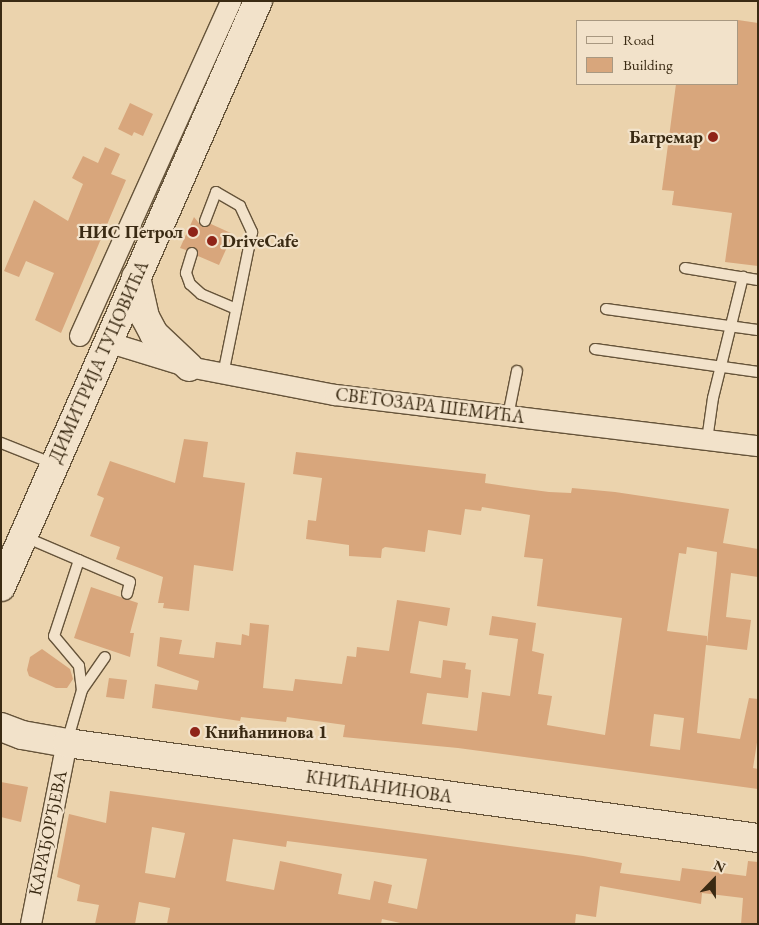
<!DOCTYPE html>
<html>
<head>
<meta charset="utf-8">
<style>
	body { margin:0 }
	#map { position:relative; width:759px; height:925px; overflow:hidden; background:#ebd3ad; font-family:"EB Garamond",serif }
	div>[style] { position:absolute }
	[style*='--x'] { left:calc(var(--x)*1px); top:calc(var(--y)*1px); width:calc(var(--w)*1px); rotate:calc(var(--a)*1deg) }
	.building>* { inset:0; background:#d8a67c }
	.roads { filter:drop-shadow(1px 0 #66543a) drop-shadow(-1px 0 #66543a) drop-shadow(0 1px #66543a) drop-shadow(0 -1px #66543a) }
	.lane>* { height:10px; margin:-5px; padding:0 5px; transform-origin:5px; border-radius:5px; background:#f2e2ca }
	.street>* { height:20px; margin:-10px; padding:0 10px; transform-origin:10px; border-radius:10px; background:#f2e2ca }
	.secondary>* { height:28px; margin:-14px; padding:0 14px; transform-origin:14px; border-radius:14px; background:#f2e2ca }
	.dots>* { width:14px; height:14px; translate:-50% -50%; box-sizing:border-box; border:2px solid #f2e2ca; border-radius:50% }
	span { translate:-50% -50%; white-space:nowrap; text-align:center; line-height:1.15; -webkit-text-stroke:4.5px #f2e2ca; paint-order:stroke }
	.poi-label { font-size:18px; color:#3a2a13; font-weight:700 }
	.right { translate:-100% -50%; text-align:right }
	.left { translate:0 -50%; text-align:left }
	.street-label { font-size:18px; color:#3a2a13 }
	.frame { position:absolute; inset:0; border:2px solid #3a2a13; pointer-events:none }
	.legend { position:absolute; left:576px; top:20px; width:162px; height:65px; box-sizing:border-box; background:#f2e2ca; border:1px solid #a89881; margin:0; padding:6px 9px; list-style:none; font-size:15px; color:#3a2a13 }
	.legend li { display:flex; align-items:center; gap:10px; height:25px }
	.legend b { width:25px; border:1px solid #a89881 }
	.north { position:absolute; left:689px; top:855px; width:50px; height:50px; -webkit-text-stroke:4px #f2e2ca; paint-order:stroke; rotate:22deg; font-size:14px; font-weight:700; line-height:20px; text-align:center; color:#3a2a13 }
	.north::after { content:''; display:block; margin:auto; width:18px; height:22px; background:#3a2a13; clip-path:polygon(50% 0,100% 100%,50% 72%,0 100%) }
</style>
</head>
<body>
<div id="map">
	<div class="building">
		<i style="clip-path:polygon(738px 20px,758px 23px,758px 266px,725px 262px,732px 213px,672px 205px,674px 191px,662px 190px,676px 84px,738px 84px)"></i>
		<i style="clip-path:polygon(130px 103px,153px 114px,143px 136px,134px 132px,132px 136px,118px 129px)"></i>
		<i style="clip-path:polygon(105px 147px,120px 154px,111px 174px,126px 180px,61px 333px,35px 320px,54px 273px,26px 261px,19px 277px,4px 271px,34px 200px,68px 221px,83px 184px,72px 178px,83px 156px,98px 163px)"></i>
		<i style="clip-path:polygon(194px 217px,202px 227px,211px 224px,233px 234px,219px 265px,198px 256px,194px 247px,186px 250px,180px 248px)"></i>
		<i style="clip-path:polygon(184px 439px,208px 442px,203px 477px,245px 483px,233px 571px,194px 565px,189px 611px,163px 608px,164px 603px,158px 603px,163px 577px,116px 559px,120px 547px,90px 536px,104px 498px,97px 495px,110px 461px,175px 483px)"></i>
		<i style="clip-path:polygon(evenodd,296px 452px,486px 474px,485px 483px,511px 487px,549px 492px,571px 493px,572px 488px,615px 492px,729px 509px,723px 543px,758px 549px,758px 577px,731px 573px,726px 617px,751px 620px,747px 650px,706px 645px,697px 733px,740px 739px,749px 698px,758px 699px,758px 736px,753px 768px,758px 769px,758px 789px,458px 748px,343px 737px,345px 725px,287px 717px,286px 722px,241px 717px,240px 721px,152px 708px,155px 684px,197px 690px,199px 681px,157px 666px,160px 637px,182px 640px,179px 654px,214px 658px,216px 642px,241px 645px,242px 634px,249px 636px,250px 623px,269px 625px,263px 688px,293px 691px,295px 679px,342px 684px,347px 656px,356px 657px,357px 647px,389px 651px,397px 600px,450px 608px,447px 626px,419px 621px,410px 673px,441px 678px,443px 660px,466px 663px,465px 669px,471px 670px,468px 698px,427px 693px,422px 724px,477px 731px,482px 692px,510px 696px,518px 639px,489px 635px,492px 616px,536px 623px,532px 651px,544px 654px,538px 694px,552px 696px,547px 725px,605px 735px,622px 618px,537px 606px,543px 559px,524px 557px,530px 515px,482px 507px,481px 511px,465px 509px,461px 535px,428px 530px,425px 552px,385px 547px,382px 549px,381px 558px,349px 556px,349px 545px,306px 539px,308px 520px,316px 521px,322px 478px,293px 474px,296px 452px,687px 547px,717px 552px,716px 564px,707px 643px,707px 636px,667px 631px,679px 553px,686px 554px,687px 547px,296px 452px,654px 714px,684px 718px,680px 750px,650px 746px,654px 714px)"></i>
		<i style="clip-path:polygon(91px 587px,138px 603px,130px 633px,134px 633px,130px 657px,74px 638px)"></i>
		<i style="clip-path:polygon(42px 649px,70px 669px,73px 679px,67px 688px,56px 688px,29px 676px,27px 670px,30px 657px)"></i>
		<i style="clip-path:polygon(109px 678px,127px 680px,124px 699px,106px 697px)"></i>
		<i style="clip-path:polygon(1px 782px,28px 787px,21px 822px,1px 817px)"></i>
		<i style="clip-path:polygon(evenodd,110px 791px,583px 856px,622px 863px,620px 873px,680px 881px,682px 868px,746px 876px,748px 861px,758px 862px,758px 924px,741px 924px,743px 898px,702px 893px,701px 904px,600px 886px,596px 917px,576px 914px,575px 924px,405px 924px,382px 919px,381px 924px,167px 924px,170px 908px,139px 902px,135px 924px,95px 924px,99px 905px,77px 901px,80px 885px,57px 877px,69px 814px,106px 823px,110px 791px,152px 827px,185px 833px,175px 878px,145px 873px,152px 827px,110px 791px,233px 839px,286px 847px,287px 841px,427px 859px,417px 909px,388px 903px,392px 885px,374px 881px,370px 900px,338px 894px,342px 874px,280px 861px,274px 890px,226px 881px,233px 839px)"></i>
	</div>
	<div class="roads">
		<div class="lane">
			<i style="--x:205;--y:221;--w:31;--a:-69"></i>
			<i style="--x:216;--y:192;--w:28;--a:30"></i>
			<i style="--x:240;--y:206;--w:29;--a:65"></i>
			<i style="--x:252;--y:232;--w:146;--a:101.5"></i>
			<i style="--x:192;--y:253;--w:21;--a:107"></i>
			<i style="--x:186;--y:273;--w:12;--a:70"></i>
			<i style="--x:190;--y:284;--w:15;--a:42"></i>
			<i style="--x:201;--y:294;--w:38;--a:23"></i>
			<i style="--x:685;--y:268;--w:74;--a:9.3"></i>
			<i style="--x:606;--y:309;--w:153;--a:7.9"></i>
			<i style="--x:595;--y:349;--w:165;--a:8"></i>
			<i style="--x:508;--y:416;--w:46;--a:-78.7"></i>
			<i style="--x:707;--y:440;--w:42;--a:-81.9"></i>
			<i style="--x:713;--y:398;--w:125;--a:-76.1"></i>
			<i style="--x:1;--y:443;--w:57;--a:21.6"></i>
			<i style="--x:25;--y:537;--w:114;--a:23.2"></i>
			<i style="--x:130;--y:582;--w:12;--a:104"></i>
			<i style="--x:79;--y:560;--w:80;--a:108.2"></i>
			<i style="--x:54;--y:636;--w:39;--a:50"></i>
			<i style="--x:79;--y:666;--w:24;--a:83"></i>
			<i style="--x:67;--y:742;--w:54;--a:-73.9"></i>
			<i style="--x:82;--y:690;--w:40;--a:-55.1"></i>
		</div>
		<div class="street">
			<i style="--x:80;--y:336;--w:367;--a:-65.7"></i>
			<i style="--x:107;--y:342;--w:86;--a:17"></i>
			<i style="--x:189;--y:367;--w:149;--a:10.9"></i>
			<i style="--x:335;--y:395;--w:426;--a:6.9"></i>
			<i style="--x:31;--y:924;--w:185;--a:-78.8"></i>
		</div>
		<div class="secondary">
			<i style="--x:136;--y:277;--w:41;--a:77.3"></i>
			<i style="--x:145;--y:317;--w:19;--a:62"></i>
			<i style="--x:154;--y:334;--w:48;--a:43.3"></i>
			<i style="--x:1;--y:587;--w:640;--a:-66.32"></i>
			<i style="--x:1;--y:727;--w:22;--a:21"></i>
			<i style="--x:22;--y:735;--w:46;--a:10.1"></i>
			<i style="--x:67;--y:743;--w:697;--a:7.83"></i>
		</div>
	</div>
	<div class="dots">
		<i style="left:713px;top:137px;background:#8f2418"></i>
		<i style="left:193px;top:232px;background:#8f2418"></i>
		<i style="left:212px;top:241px;background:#8f2418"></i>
		<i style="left:195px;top:732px;background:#8f2418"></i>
	</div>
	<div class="poi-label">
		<span class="right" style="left:703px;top:137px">Багремар</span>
		<span class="right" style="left:183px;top:232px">НИС Петрол</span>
		<span class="left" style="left:222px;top:241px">DriveCafe</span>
		<span class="left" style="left:205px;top:732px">Книћанинова 1</span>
	</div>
	<div class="street-label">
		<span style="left:99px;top:362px;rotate:-66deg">ДИМИТРИЈА ТУЦОВИЋА</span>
		<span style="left:430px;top:406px;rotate:7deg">СВЕТОЗАРА ШЕМИЋА</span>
		<span style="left:379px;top:787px;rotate:8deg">КНИЋАНИНОВА</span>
		<span style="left:48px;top:833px;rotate:-78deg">КАРАЂОРЂЕВА</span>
	</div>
	<div class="frame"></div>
	<ul class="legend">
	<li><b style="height:6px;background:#f2e2ca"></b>Road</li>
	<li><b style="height:14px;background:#d8a67c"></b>Building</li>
	</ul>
	<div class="north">N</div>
</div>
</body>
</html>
